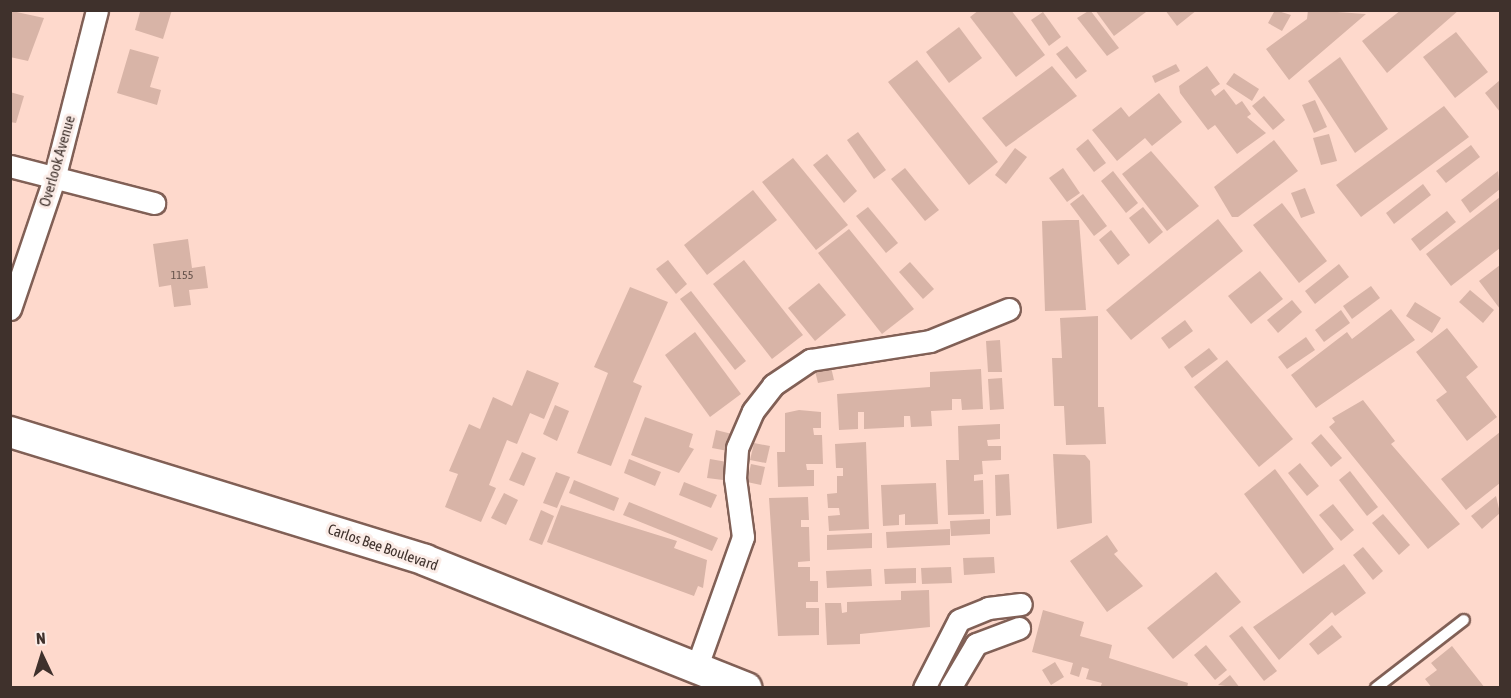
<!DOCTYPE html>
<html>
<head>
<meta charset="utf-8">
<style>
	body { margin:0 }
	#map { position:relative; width:1511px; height:698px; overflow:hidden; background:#fed9cc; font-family:"Asap Condensed",sans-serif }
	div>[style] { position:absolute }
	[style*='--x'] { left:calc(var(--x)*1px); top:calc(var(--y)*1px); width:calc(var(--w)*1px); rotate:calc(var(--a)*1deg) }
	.building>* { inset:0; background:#d8b4a7 }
	.roads { filter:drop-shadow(2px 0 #816056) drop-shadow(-2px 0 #816056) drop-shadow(0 2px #816056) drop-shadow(0 -2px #816056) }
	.lane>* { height:10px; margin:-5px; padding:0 5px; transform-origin:5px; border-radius:5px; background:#fff }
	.street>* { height:21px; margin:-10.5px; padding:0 10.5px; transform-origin:10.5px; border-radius:10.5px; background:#fff }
	.secondary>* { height:30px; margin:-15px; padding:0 15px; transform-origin:15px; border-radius:15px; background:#fff }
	span { translate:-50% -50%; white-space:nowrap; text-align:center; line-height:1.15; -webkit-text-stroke:6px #fbece7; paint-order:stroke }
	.number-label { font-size:12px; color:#65524b }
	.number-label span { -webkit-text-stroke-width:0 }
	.street-label { font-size:15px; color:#3f312c }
	.frame { position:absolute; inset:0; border:12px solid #3f312c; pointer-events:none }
	.north { position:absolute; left:12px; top:626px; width:60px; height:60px; -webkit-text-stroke:4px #fbece7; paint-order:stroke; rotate:356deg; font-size:16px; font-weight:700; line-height:24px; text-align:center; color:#3f312c }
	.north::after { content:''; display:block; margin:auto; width:21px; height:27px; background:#3f312c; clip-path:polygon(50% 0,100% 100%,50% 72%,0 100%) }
</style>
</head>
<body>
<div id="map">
	<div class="building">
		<i style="clip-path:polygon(172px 10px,163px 39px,135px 30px,140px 12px)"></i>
		<i style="clip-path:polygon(979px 10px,1011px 10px,1045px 55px,1016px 77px,970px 17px)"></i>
		<i style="clip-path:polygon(1090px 10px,1119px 48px,1107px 56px,1077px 18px)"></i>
		<i style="clip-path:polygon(1095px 10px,1145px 10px,1146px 12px,1114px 36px)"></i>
		<i style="clip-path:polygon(1165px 10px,1197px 10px,1177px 26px)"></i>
		<i style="clip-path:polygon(1275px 10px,1291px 15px,1282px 31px,1268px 23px)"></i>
		<i style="clip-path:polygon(1308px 10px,1366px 14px,1289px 80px,1266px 49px,1307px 19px)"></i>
		<i style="clip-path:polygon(1401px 10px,1459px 10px,1387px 73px,1362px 41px)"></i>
		<i style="clip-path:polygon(12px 11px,44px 18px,28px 61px,10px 57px)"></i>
		<i style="clip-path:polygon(1043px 12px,1061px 37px,1049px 46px,1031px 20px)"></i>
		<i style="clip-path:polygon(959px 27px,982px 58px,949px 83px,926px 52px)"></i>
		<i style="clip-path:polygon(1456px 32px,1488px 72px,1455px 98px,1423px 57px)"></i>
		<i style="clip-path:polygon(1067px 46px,1087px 71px,1076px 79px,1056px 54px)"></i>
		<i style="clip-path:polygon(130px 49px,159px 57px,150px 87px,161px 90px,157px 105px,117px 93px)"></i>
		<i style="clip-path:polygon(1340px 57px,1388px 129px,1355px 153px,1308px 81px)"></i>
		<i style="clip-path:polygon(917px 60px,998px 162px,969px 185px,888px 82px)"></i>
		<i style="clip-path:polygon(1176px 64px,1180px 71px,1155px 83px,1152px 76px)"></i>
		<i style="clip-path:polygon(1052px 66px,1077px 96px,1006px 147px,982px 118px)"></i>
		<i style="clip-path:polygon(1207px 66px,1220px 84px,1211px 90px,1215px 96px,1224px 89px,1236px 105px,1242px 101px,1251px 114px,1247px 117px,1266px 133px,1237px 154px,1215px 125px,1208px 130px,1180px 93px,1179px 86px)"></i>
		<i style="clip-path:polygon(1234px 73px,1259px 89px,1252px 101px,1226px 84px)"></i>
		<i style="clip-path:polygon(1500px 80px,1500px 112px,1485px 93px)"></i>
		<i style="clip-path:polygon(10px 92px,24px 96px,16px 123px,10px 122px)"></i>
		<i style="clip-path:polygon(1159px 93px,1182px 122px,1152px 146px,1145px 138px,1117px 161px,1092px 130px,1121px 107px,1129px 117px)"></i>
		<i style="clip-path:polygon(1264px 96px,1285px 120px,1273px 130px,1252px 106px)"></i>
		<i style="clip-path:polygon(1315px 100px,1327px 127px,1314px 133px,1302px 105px)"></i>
		<i style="clip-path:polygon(1444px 106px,1469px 137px,1361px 217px,1336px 185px)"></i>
		<i style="clip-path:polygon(858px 132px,886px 170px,874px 179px,847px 140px)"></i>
		<i style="clip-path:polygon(1329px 134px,1337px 161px,1321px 165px,1313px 138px)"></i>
		<i style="clip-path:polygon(1088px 139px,1106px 163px,1094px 172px,1076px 149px)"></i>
		<i style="clip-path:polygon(1274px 140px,1298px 171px,1238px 217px,1232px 217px,1214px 187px)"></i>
		<i style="clip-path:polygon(1471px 145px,1480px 157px,1446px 183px,1436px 171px)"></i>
		<i style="clip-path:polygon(1015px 148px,1027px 157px,1006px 184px,995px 175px)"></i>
		<i style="clip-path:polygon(1151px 151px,1199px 206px,1167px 231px,1122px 174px)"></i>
		<i style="clip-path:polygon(827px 154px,857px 191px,844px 203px,813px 165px)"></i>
		<i style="clip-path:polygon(793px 158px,848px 225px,816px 250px,762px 182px)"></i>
		<i style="clip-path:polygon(905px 168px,939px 210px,925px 221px,891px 179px)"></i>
		<i style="clip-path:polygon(1063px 168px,1080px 193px,1067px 202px,1049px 178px)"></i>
		<i style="clip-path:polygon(1113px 171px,1138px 203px,1126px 213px,1101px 181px)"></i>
		<i style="clip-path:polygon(1498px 171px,1500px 189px,1470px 213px,1461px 200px)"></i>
		<i style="clip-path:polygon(1423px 184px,1431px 195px,1394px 224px,1386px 213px)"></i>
		<i style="clip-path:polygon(1305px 188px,1315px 213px,1301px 218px,1291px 193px)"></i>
		<i style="clip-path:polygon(753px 190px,777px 220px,707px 275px,684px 245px)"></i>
		<i style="clip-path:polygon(1083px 194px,1107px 226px,1094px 236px,1070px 204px)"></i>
		<i style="clip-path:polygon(1500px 197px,1500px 248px,1451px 286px,1426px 254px)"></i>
		<i style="clip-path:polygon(1282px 203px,1327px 261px,1299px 283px,1253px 225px)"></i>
		<i style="clip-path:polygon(868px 207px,898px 243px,886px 253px,856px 216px)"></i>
		<i style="clip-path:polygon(1143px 207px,1163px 232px,1149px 244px,1129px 218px)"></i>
		<i style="clip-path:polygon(1447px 211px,1456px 222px,1420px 251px,1411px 239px)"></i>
		<i style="clip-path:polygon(1218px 219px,1243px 251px,1131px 340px,1106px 310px)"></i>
		<i style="clip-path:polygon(1067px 220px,1079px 220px,1086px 310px,1045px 311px,1042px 221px)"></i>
		<i style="clip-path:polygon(849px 229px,914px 309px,882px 334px,818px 253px)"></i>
		<i style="clip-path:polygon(1111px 230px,1130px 255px,1118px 265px,1099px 240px)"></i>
		<i style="clip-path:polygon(188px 239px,192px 268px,205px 266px,208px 288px,189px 290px,191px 305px,174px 307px,171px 285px,159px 287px,153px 244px)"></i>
		<i style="clip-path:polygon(668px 260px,687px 284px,676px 294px,656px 269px)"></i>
		<i style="clip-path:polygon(744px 260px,803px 335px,772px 359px,713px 284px)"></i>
		<i style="clip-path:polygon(910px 262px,934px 289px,923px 299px,899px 272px)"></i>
		<i style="clip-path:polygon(1339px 264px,1349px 277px,1315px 304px,1305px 291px)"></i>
		<i style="clip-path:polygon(1500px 265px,1500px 309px,1479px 281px)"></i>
		<i style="clip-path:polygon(1260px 271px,1283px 299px,1251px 324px,1228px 296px)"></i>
		<i style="clip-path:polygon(819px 283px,846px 315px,815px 341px,788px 308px)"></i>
		<i style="clip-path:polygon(1371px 286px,1380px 298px,1352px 319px,1343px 306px)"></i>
		<i style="clip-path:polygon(630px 287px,668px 302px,633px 382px,642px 386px,611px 466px,577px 453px,608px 373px,594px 367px)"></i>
		<i style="clip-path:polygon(1470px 290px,1494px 310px,1483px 323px,1459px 302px)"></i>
		<i style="clip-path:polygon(691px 291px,746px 361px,735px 370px,680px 299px)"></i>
		<i style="clip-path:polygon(1292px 300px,1302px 312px,1278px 333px,1267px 320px)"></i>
		<i style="clip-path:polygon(1415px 302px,1441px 318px,1432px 333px,1406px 316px)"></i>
		<i style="clip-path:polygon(1391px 309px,1415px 340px,1316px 408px,1291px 375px,1347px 332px,1352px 339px)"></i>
		<i style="clip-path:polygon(1341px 310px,1350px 323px,1324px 342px,1315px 330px)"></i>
		<i style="clip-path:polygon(1098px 316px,1098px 407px,1104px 407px,1106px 444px,1066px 445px,1064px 406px,1054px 406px,1052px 358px,1062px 358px,1060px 318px)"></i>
		<i style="clip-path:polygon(1185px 320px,1193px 331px,1169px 349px,1161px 338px)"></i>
		<i style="clip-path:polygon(1447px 328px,1478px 367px,1466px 377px,1497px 417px,1467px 441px,1436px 400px,1447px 392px,1416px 352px)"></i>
		<i style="clip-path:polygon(695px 332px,741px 394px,710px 417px,665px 355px)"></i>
		<i style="clip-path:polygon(1306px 337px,1315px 350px,1287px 369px,1278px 357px)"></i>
		<i style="clip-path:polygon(1000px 340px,1002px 372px,988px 372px,986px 341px)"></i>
		<i style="clip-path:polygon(1209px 348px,1218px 359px,1192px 378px,1184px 367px)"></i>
		<i style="clip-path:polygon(1227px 360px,1293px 439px,1259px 467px,1194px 387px)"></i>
		<i style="clip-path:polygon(830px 363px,834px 380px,818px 383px,814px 367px)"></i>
		<i style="clip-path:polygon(981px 369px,983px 409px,962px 410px,961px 399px,952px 399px,952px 410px,931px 411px,932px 426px,911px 427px,910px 416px,904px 416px,904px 427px,864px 429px,864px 412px,858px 412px,858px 429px,839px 430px,837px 394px,930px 387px,930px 372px)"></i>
		<i style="clip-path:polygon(527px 370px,559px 383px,544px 419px,530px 413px,517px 444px,507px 440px,489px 485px,496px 488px,481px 522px,445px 507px,458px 474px,449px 471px,469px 424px,480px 429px,493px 397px,512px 406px)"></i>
		<i style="clip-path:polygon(1002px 378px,1004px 409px,990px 410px,988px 379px)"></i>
		<i style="clip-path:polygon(1363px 400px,1395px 441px,1391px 444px,1460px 524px,1428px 549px,1329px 427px,1335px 422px,1332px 418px)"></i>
		<i style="clip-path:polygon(555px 405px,569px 411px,557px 441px,543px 434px)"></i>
		<i style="clip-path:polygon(799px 410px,821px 412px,821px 428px,813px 428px,814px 435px,822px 435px,823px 464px,806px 464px,807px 470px,814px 470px,814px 486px,778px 487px,777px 452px,785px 452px,785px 413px)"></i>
		<i style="clip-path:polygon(645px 417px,693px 434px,689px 447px,694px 449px,679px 473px,631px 455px)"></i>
		<i style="clip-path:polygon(1000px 424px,1000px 439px,987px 440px,988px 446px,1001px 446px,1001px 460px,982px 461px,983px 474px,974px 475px,974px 481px,983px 480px,984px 514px,948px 515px,946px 460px,959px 460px,958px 426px)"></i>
		<i style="clip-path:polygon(716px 430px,732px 434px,728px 451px,712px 448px)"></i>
		<i style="clip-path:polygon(1500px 432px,1500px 483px,1466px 510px,1441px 479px)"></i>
		<i style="clip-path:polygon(1321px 434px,1342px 458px,1331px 467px,1311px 443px)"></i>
		<i style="clip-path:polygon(866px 442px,869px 529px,829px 531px,828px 516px,840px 515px,839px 508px,828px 508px,827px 494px,837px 493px,837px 476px,843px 476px,843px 468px,836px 468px,835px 444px)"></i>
		<i style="clip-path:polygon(754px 443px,770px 446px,766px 463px,750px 460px)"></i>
		<i style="clip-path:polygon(522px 452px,536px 458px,524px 486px,509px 480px)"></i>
		<i style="clip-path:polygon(1053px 454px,1085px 455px,1090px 461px,1092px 523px,1057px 529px)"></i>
		<i style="clip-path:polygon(629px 459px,661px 472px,655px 486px,624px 473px)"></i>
		<i style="clip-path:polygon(710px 459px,727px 462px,723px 480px,707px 478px)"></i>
		<i style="clip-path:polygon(1300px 463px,1319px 486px,1307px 496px,1288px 473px)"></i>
		<i style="clip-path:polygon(751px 464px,765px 467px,761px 485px,747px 482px)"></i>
		<i style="clip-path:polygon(1275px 469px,1334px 549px,1303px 574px,1244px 494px)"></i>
		<i style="clip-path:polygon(1350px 471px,1378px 507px,1367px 516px,1339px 480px)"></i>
		<i style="clip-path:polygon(556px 472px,570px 477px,557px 508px,543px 503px)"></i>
		<i style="clip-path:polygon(1009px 474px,1011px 515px,996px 516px,995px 475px)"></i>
		<i style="clip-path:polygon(574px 480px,619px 498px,614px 511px,569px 493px)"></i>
		<i style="clip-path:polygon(684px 482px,717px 495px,711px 508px,679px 495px)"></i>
		<i style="clip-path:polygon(936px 483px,938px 524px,905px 525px,905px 514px,899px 515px,899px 525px,883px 526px,881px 485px)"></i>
		<i style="clip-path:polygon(504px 493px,518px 500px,506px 525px,491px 518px)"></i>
		<i style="clip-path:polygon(1496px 496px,1500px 513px,1482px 529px,1471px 516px)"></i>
		<i style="clip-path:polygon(808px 497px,809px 520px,801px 520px,801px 527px,809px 527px,810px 561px,798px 562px,798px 567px,810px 567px,810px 581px,818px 581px,818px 602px,806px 602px,806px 608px,819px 608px,819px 635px,778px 636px,769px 498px)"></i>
		<i style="clip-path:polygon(629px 502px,718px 538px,712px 551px,623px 515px)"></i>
		<i style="clip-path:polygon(1333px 504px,1354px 530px,1341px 541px,1319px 515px)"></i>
		<i style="clip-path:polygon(561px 505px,677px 541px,674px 548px,707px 560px,703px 588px,698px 586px,694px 596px,547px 542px)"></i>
		<i style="clip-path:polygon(541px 510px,554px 516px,542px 545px,529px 540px)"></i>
		<i style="clip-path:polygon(1383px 514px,1410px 545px,1399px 555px,1372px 523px)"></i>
		<i style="clip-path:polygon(990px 519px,990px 534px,951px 536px,950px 521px)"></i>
		<i style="clip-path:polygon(950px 529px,950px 545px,887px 548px,886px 532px)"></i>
		<i style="clip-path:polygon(872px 533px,872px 548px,827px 550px,827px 535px)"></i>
		<i style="clip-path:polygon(1107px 535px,1118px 551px,1114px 554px,1143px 586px,1107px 612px,1070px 561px)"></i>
		<i style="clip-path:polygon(1363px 547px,1383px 571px,1373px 580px,1353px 555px)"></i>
		<i style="clip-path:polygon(994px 557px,995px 573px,964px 575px,963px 558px)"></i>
		<i style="clip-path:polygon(1344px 564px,1366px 593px,1335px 616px,1332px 612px,1279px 660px,1253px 627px)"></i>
		<i style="clip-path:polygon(951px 567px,952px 583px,922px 584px,921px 568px)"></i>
		<i style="clip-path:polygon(916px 568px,916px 583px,885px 584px,884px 569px)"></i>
		<i style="clip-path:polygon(871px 569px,872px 586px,827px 588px,826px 571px)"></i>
		<i style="clip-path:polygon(1216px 572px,1241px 602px,1173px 659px,1147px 628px)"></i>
		<i style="clip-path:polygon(929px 590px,930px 627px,860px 634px,860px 644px,827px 645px,825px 603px,841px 603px,842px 613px,847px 612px,847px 602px,901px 600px,901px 591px)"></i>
		<i style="clip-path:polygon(1043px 610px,1084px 622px,1080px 636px,1112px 645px,1109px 658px,1188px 683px,1187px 688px,1100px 688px,1102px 683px,1086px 679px,1089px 669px,1082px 667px,1079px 677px,1070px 674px,1073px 663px,1032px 652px)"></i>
		<i style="clip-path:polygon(1332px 625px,1342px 637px,1318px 655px,1309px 644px)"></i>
		<i style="clip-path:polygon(1242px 626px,1277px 671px,1264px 681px,1229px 636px)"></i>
		<i style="clip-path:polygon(1206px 645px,1227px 670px,1215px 680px,1194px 655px)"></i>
		<i style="clip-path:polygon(1452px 646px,1485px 688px,1432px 688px,1425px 679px,1437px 670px,1431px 663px)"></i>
		<i style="clip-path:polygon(1055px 662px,1064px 677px,1051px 685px,1042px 670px)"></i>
		<i style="clip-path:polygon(1230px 675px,1240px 688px,1218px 685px)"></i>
	</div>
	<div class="roads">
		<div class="lane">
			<i style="--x:1376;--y:688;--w:111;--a:-37.7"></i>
		</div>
		<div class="street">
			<i style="--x:10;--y:166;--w:149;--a:14.4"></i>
			<i style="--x:10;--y:309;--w:137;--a:-71.3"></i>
			<i style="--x:54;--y:179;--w:174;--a:-75.7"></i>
			<i style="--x:697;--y:666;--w:137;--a:-70.4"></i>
			<i style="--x:743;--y:537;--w:60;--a:-97.7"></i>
			<i style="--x:735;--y:478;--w:30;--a:-86"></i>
			<i style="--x:737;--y:448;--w:40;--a:-66.6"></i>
			<i style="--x:753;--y:411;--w:33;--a:-52"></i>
			<i style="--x:773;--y:385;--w:45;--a:-34"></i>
			<i style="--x:810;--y:360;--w:121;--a:-9"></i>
			<i style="--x:930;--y:341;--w:85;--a:-22.1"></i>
			<i style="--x:924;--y:688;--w:76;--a:-62.8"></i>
			<i style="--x:959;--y:620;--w:31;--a:-22"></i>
			<i style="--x:988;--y:608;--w:33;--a:-7"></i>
			<i style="--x:950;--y:688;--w:51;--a:-59.4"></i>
			<i style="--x:976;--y:644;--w:46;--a:-20.4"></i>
		</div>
		<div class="secondary">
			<i style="--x:10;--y:432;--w:434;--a:17.1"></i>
			<i style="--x:425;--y:560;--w:346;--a:21.7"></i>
		</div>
	</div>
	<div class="number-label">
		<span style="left:182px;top:276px">1155</span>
	</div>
	<div class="street-label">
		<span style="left:57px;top:161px;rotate:-74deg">Overlook Avenue</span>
		<span style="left:383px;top:547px;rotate:19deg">Carlos Bee Boulevard</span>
	</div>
	<div class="frame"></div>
	<div class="north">N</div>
</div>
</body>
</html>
